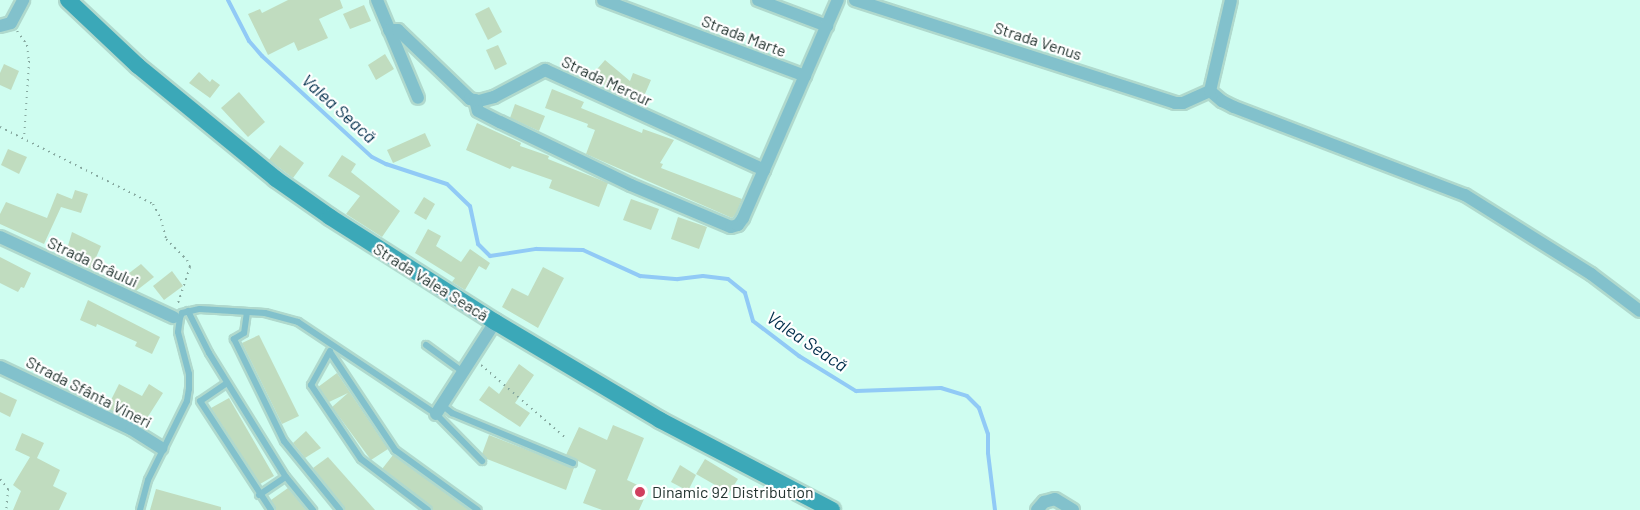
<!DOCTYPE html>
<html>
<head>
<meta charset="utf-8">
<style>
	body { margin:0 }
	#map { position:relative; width:1640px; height:510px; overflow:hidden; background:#cffdf0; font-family:Barlow,sans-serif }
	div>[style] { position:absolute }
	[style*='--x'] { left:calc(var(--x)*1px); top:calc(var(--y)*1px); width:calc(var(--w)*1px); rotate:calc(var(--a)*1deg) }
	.stream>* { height:4px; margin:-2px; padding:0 2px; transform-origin:2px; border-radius:2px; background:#91caf6 }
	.building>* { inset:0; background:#c0dcbf }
	.path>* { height:2px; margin-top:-1px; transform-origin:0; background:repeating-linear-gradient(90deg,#86a89f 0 1.5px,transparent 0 6px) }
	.roads { filter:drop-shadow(2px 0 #b0d9cd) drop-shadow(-2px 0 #b0d9cd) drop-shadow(0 2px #b0d9cd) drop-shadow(0 -2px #b0d9cd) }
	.service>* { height:6px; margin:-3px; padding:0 3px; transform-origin:3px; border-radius:3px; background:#82c1cc }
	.minor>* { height:12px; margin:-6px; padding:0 6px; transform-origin:6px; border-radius:6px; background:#82c1cc }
	.secondary>* { height:16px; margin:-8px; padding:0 8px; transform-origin:8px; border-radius:8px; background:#3ba8b8 }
	.dots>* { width:16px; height:16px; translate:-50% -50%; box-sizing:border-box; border:3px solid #fff; border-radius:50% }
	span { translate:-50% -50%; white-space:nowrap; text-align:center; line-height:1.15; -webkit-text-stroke:4.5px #fff; paint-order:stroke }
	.street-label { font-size:16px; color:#233430 }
	.poi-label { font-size:16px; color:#233430 }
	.left { translate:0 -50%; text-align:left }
	.water-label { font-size:18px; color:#002e4b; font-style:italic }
</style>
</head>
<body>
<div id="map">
	<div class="stream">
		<i style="--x:228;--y:0;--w:46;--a:62.9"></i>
		<i style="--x:249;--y:41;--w:20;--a:49"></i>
		<i style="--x:262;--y:56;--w:149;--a:42.6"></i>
		<i style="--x:372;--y:157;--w:16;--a:27"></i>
		<i style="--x:386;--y:164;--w:64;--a:18.2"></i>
		<i style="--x:447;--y:184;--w:32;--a:44"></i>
		<i style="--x:470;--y:206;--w:39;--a:78"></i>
		<i style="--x:478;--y:244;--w:17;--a:45"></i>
		<i style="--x:490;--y:256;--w:47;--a:-8.7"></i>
		<i style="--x:536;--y:249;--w:47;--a:1.2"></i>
		<i style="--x:583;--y:250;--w:63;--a:24.5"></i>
		<i style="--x:640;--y:276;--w:38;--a:5"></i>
		<i style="--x:678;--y:279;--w:25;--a:-7"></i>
		<i style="--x:703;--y:276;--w:25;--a:7"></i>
		<i style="--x:728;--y:279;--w:22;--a:39"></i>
		<i style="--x:745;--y:293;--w:29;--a:74"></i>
		<i style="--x:753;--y:321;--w:58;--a:37.3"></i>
		<i style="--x:799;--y:356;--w:67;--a:31.6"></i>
		<i style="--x:856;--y:391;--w:85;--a:-2"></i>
		<i style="--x:941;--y:388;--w:27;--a:17"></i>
		<i style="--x:967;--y:396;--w:17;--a:45"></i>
		<i style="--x:979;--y:408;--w:28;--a:71"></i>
		<i style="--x:988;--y:434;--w:19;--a:90"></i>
		<i style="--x:988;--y:453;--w:57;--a:83"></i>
	</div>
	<div class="building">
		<i style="clip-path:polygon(288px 0,340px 0,343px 8px,319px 19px,328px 38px,298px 51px,294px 42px,268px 55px,248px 14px,260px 9px,262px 13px)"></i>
		<i style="clip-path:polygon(364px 5px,371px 21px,350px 29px,343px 14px)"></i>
		<i style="clip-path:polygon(489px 7px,502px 32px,488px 40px,475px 14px)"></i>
		<i style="clip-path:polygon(498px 45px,507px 64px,495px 70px,486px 50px)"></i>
		<i style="clip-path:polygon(385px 54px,394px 69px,376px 80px,368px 65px)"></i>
		<i style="clip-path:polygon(605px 60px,630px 81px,633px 73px,651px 80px,641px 103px,610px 90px,592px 75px)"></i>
		<i style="clip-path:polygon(4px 64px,19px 71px,11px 90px,0 85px,0 73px)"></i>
		<i style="clip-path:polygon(199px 72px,210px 82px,212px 79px,220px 85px,210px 98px,189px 83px)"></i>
		<i style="clip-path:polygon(552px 89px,584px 102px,581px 108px,642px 133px,643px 129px,674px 140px,660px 163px,663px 164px,661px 168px,742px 199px,736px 214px,732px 218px,586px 154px,595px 130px,587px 127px,588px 124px,545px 108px)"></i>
		<i style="clip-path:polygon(239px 92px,265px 122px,248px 137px,221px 108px)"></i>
		<i style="clip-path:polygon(515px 104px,545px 116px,539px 131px,510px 118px)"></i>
		<i style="clip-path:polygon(477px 123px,521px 143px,520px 146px,549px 156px,548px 159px,608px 183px,599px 207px,549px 188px,552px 180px,512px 166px,510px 169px,466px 150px)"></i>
		<i style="clip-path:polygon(425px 133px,431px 146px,393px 163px,387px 150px)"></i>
		<i style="clip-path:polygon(280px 145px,304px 163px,293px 178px,269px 160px)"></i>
		<i style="clip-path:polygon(8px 149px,27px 157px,19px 174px,1px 165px)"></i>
		<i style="clip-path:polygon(342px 155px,356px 164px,351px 172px,400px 211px,382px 237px,346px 214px,360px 196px,328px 176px)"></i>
		<i style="clip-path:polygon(75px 190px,88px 194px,81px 213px,61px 207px,44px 244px,0 224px,0 214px,6px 202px,47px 218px,57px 193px,72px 199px)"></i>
		<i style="clip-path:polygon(424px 197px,435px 204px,426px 220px,414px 213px)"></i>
		<i style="clip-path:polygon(631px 199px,659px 209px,651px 230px,623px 220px)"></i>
		<i style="clip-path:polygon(678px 217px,707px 227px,699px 249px,671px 239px)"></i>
		<i style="clip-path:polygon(428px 229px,441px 236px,436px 246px,461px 262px,470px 249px,490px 263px,486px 270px,479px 266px,465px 290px,452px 282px,455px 278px,415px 253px)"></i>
		<i style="clip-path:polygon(72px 232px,101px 246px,91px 269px,65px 256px)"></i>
		<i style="clip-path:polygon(0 257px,31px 273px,24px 288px,21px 287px,18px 292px,0 283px)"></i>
		<i style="clip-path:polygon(141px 264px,154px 277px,136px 291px,124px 277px)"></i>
		<i style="clip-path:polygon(543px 267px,564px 278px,538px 328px,502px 307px,512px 288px,528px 296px)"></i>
		<i style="clip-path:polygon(172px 271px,183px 286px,164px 300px,153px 286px)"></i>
		<i style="clip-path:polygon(88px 300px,160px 337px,152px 354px,135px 346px,137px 342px,97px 324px,96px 327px,80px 320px)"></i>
		<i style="clip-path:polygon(259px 335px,299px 416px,282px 424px,242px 343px)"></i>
		<i style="clip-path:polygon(519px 364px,534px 375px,515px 403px,530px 413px,520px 427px,479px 400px,489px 386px,499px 394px)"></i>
		<i style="clip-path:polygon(337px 373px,388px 449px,371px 460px,332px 407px,348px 393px,329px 402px,318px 387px)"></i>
		<i style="clip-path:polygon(119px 384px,142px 396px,149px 384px,163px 393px,142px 426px,107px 408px)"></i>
		<i style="clip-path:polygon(0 392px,17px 400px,10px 417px,0 412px)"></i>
		<i style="clip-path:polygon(229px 398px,274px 476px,260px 484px,211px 408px)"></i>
		<i style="clip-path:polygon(613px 425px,644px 438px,627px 480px,648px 490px,639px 510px,602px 510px,583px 503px,596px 470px,566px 455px,579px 427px,607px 440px)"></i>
		<i style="clip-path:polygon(306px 431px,321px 448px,305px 458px,293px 443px)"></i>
		<i style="clip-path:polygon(22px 433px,44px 443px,37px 458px,60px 470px,53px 486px,67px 493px,59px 510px,13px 510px,21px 491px,13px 485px,30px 457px,15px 450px)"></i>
		<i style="clip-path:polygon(489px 435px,574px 468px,566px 490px,487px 459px,482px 454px)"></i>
		<i style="clip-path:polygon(393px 455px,469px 510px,433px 510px,382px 469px)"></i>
		<i style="clip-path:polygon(328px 457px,375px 510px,345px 510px,313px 468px)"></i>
		<i style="clip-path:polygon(705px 459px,738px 479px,729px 493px,696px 474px)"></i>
		<i style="clip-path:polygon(680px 465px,696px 475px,688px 491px,671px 482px)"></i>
		<i style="clip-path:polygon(288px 488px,306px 510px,276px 510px,271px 500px)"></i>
		<i style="clip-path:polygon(156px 489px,221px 507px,221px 510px,150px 510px)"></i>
	</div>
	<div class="path">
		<i style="--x:17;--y:31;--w:17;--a:54"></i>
		<i style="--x:27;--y:45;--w:16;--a:83"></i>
		<i style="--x:29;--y:61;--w:77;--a:93.7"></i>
		<i style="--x:0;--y:127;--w:171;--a:26.7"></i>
		<i style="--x:153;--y:204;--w:17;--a:62"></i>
		<i style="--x:161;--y:219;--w:21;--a:76"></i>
		<i style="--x:166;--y:239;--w:30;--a:45"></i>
		<i style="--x:187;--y:260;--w:8;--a:67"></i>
		<i style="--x:190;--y:267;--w:41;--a:108.4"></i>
		<i style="--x:481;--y:365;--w:113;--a:40.7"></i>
		<i style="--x:0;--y:479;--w:13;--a:51"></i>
		<i style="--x:8;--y:489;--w:21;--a:95"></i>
	</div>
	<div class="roads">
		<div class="service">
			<i style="--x:188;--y:311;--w:47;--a:63.4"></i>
			<i style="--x:209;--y:353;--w:146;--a:58.2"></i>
			<i style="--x:286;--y:477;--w:43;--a:50.7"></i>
			<i style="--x:247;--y:312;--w:21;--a:98"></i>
			<i style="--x:244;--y:333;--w:12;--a:149"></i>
			<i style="--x:234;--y:339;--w:114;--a:63.9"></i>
			<i style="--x:284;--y:441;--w:89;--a:50.9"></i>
			<i style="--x:426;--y:345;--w:46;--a:36.1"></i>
			<i style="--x:330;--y:351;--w:39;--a:119"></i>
			<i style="--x:311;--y:385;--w:89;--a:56"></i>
			<i style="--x:361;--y:459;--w:84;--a:37.3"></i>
			<i style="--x:330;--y:352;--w:118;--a:56.4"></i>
			<i style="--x:395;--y:450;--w:102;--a:35.9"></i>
			<i style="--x:227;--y:383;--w:32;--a:146"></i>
			<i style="--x:200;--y:401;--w:130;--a:56.9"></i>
			<i style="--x:442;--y:405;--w:13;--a:39"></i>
			<i style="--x:452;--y:413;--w:131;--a:22.5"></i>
			<i style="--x:259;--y:495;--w:32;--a:-34"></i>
			<i style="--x:140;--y:510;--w:31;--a:-75"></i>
			<i style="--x:148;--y:480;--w:88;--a:-63.7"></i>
			<i style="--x:187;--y:401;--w:12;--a:-81"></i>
			<i style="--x:189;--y:389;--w:15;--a:-90"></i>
			<i style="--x:189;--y:374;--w:43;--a:-104.7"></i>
			<i style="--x:178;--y:332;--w:14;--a:-82"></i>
			<i style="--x:180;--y:318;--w:5;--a:-68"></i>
			<i style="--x:182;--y:313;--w:18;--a:-13"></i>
			<i style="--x:200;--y:309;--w:65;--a:3.5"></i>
			<i style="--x:265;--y:313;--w:34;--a:15"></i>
			<i style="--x:298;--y:322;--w:166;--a:33.7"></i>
			<i style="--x:436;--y:414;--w:66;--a:45.6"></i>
		</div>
		<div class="minor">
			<i style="--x:377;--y:0;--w:106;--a:67.3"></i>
			<i style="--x:603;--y:0;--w:216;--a:20.6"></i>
			<i style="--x:758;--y:0;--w:74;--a:20.6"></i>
			<i style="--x:855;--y:0;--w:336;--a:17.8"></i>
			<i style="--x:1175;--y:103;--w:8;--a:0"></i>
			<i style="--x:1183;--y:103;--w:30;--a:-24"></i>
			<i style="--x:0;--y:26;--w:11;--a:-15"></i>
			<i style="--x:11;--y:23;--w:26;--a:-62"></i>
			<i style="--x:389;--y:30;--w:9;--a:0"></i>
			<i style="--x:398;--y:30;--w:100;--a:43.8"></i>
			<i style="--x:470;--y:99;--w:9;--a:13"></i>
			<i style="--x:479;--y:101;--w:16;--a:-15"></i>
			<i style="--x:494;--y:97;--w:58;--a:-27.9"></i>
			<i style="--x:545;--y:70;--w:241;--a:24.5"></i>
			<i style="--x:1210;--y:91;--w:16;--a:40"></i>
			<i style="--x:1222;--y:101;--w:13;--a:27"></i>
			<i style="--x:1234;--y:107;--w:247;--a:20.9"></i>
			<i style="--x:1465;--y:195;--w:149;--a:32.1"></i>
			<i style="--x:1591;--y:274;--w:61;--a:37.1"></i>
			<i style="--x:1210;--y:91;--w:93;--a:-77"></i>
			<i style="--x:475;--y:100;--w:11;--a:75"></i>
			<i style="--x:478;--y:111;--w:25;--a:27"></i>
			<i style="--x:500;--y:122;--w:145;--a:25.7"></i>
			<i style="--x:631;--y:185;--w:108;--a:22.8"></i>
			<i style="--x:731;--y:227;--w:7;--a:-16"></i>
			<i style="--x:738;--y:225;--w:9;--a:-54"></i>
			<i style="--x:743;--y:218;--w:238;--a:-66.5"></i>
			<i style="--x:0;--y:237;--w:191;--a:24.8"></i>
			<i style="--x:0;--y:367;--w:145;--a:25.3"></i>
			<i style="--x:131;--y:429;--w:36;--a:32"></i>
			<i style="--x:436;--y:414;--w:109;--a:-57.3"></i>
			<i style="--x:1037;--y:510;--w:11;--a:-49"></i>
			<i style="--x:1044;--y:502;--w:11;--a:-15"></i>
			<i style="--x:1055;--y:499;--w:21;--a:31"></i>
		</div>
		<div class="secondary">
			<i style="--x:68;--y:0;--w:96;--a:43.3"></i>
			<i style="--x:138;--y:66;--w:178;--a:39.3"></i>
			<i style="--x:276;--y:179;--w:66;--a:35.1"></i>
			<i style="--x:330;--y:217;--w:196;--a:32.5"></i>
			<i style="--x:495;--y:322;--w:192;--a:30.7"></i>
			<i style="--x:660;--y:420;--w:194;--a:27.6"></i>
		</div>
	</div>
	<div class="dots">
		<i style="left:640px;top:492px;background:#d0405f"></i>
	</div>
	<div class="street-label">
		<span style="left:744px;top:36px;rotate:21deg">Strada Marte</span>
		<span style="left:1038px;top:41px;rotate:18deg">Strada Venus</span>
		<span style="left:607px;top:81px;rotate:25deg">Strada Mercur</span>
		<span style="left:93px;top:262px;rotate:25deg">Strada Grâului</span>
		<span style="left:431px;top:282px;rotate:32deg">Strada Valea Seacă</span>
		<span style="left:89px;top:392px;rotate:27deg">Strada Sfânta Vineri</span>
	</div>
	<div class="poi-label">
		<span class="left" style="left:652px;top:492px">Dinamic 92 Distribution</span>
	</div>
	<div class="water-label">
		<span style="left:339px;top:108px;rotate:42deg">Valea Seacă</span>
		<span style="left:807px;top:341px;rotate:34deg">Valea Seacă</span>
	</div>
</div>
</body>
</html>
